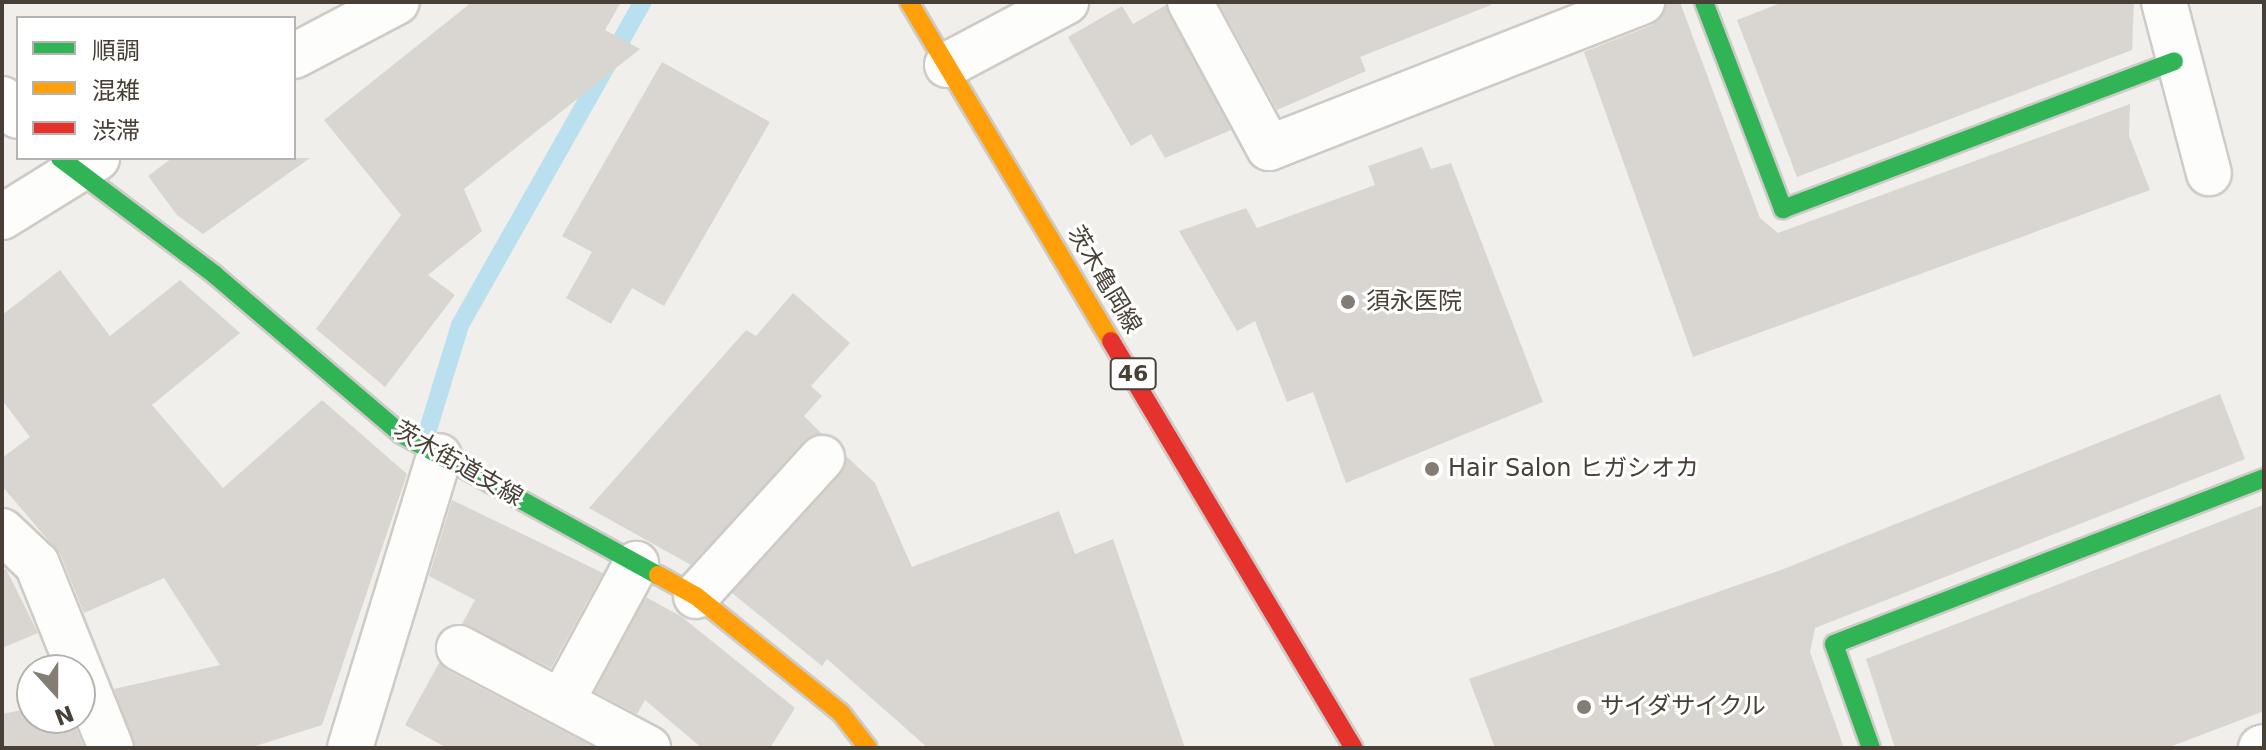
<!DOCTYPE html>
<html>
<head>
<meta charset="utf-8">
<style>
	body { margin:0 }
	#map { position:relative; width:2266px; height:750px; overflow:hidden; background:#f1efeb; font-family:"DejaVu Sans","Noto Sans JP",sans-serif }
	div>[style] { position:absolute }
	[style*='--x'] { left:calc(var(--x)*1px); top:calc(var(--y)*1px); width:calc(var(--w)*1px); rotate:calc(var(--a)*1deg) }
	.stream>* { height:18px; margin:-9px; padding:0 9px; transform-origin:9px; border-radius:9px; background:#bae0f0 }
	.building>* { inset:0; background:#d9d6d2 }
	.roads { filter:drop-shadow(2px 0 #cecbc7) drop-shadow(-2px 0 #cecbc7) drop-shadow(0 2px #cecbc7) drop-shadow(0 -2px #cecbc7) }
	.street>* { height:44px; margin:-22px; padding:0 22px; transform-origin:22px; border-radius:22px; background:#fdfdfc }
	.fast>* { height:18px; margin:-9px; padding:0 9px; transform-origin:9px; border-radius:9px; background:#30b455 }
	.slow>* { height:18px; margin:-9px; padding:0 9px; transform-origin:9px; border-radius:9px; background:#ff9f0a }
	.jam>* { height:18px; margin:-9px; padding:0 9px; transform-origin:9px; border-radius:9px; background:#e5322d }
	.dots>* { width:22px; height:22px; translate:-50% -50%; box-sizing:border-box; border:4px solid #fff; border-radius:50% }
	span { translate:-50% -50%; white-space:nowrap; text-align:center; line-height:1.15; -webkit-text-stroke:6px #fff; paint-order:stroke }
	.shield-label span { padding:2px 6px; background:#fff; border:2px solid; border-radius:6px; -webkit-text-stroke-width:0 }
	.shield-label { font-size:22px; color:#484036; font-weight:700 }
	.street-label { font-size:24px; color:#484036 }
	.poi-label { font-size:24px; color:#484036 }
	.left { translate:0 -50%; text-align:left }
	.frame { position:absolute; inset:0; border:4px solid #484036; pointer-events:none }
	.legend { position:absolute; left:16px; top:16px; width:280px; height:144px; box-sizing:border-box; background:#fff; border:2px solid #b6b3af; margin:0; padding:10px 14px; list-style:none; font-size:24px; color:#484036 }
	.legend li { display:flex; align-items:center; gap:16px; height:40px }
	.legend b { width:40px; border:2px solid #b6b3af }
	.north { position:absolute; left:16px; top:654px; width:80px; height:80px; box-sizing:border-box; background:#fff; border:2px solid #b6b3af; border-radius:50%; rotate:159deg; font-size:22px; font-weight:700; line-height:32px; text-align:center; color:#484036 }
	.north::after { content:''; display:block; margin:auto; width:28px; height:36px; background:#837d75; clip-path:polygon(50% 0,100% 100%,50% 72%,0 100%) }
</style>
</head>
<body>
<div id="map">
	<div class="stream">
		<i style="--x:423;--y:446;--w:127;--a:-73"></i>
		<i style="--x:460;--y:325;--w:371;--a:-60.5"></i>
	</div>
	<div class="building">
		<i style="clip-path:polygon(472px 2px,621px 2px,605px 30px,640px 49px,464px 189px,482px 231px,428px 275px,455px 295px,385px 387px,316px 329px,401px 215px,324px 120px)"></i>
		<i style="clip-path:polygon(1218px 2px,1491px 2px,1491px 5px,1360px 57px,1366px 71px,1277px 110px)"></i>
		<i style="clip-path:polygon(1666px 2px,1680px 2px,1760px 218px,1778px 233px,2130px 104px,2129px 136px,2150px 190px,1693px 357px,1584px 52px,1652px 25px)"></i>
		<i style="clip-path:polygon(1783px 2px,2134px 2px,2132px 50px,1797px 177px,1737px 20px)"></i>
		<i style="clip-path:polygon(1166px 5px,1231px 130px,1165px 158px,1151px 134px,1131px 146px,1068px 37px,1122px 6px,1133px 24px)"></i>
		<i style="clip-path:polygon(662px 62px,770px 122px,664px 306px,632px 288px,611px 324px,566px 298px,592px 252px,562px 236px)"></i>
		<i style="clip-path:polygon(1422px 147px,1431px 169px,1451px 163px,1543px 402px,1346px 483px,1313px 392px,1287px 402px,1255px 321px,1237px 331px,1179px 231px,1246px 208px,1257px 228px,1375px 185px,1368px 166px)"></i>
		<i style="clip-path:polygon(172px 158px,310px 158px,203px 234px,177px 215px,148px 176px)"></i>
		<i style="clip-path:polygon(60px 270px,110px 336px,180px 280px,240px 333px,152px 405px,223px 488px,322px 400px,407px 474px,322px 725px,249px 748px,135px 748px,114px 689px,220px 665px,164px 578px,84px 613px,60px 554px,2px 486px,2px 458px,30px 437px,2px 400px,2px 315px)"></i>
		<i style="clip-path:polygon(793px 293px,850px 343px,811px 386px,822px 396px,804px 416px,822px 434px,804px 441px,691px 565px,589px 508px,746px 330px,756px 336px)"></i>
		<i style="clip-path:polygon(2220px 394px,2245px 459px,1815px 628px,1810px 652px,1844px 748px,1495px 748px,1469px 679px,1781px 570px)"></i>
		<i style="clip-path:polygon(846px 456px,875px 483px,912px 567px,1059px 511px,1075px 554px,1113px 539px,1185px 748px,928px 748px,827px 659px,822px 666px,732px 593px,840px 475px)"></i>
		<i style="clip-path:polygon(452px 500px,603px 573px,551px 668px,462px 624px,475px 600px,429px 576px)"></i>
		<i style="clip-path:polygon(2263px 505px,2264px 711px,2167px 748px,1895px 748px,1866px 659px)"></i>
		<i style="clip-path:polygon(6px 569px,38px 633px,2px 648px,2px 570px)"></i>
		<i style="clip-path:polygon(646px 597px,682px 617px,795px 708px,770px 748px,702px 748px,645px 700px,637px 714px,595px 692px)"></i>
		<i style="clip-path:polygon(439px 663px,447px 670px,595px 748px,447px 748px,405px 725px)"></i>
		<i style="clip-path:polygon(32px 708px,32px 718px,72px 718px,84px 748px,2px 748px,2px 714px)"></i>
	</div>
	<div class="roads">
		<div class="street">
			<i style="--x:1190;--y:2;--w:166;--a:61.6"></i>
			<i style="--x:1269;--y:148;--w:401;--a:-21.4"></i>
			<i style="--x:2164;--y:2;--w:177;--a:75.3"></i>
			<i style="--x:294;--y:56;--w:116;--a:-27.7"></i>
			<i style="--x:947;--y:65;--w:135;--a:-27.9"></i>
			<i style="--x:2;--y:99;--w:23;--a:47"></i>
			<i style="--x:2;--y:217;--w:112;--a:-31.8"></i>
			<i style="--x:2;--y:531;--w:48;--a:43.3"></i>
			<i style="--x:37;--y:564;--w:198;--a:68.1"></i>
			<i style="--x:696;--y:596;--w:187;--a:-47.6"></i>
			<i style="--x:459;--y:648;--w:214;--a:27.9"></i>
			<i style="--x:562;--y:701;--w:156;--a:-61.6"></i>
			<i style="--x:350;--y:748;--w:305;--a:-73"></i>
			<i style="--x:2261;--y:748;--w:3;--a:-18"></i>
		</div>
		<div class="fast">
			<i style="--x:1704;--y:2;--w:222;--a:69.1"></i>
			<i style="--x:1783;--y:209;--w:418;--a:-20.7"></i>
			<i style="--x:60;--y:158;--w:194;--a:37"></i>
			<i style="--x:215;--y:275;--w:245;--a:40.5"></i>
			<i style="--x:401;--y:434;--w:293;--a:28.8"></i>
			<i style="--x:1871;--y:748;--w:110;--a:-109.6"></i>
			<i style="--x:1834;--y:644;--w:461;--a:-21.1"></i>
		</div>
		<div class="slow">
			<i style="--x:909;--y:2;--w:395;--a:59.2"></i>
			<i style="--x:658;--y:575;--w:43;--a:28.9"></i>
			<i style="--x:696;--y:596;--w:186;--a:38.9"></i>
			<i style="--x:841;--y:713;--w:44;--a:52.4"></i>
		</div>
		<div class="jam">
			<i style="--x:1111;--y:341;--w:474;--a:59.2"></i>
		</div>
	</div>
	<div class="dots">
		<i style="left:1348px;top:302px;background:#837d75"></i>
		<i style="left:1432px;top:469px;background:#837d75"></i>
		<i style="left:1584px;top:707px;background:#837d75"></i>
	</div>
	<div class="shield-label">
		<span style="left:1133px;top:374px">46</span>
	</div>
	<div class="street-label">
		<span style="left:1104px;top:280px;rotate:59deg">茨木亀岡線</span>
		<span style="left:458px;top:464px;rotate:30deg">茨木街道支線</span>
	</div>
	<div class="poi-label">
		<span class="left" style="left:1366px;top:302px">須永医院</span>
		<span class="left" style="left:1448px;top:469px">Hair Salon ヒガシオカ</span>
		<span class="left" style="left:1600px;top:707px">サイダサイクル</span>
	</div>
	<div class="frame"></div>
	<ul class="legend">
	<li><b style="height:10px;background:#30b455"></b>順調</li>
	<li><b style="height:10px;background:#ff9f0a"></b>混雑</li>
	<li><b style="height:10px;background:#e5322d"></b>渋滞</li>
	</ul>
	<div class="north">N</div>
</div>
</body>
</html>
